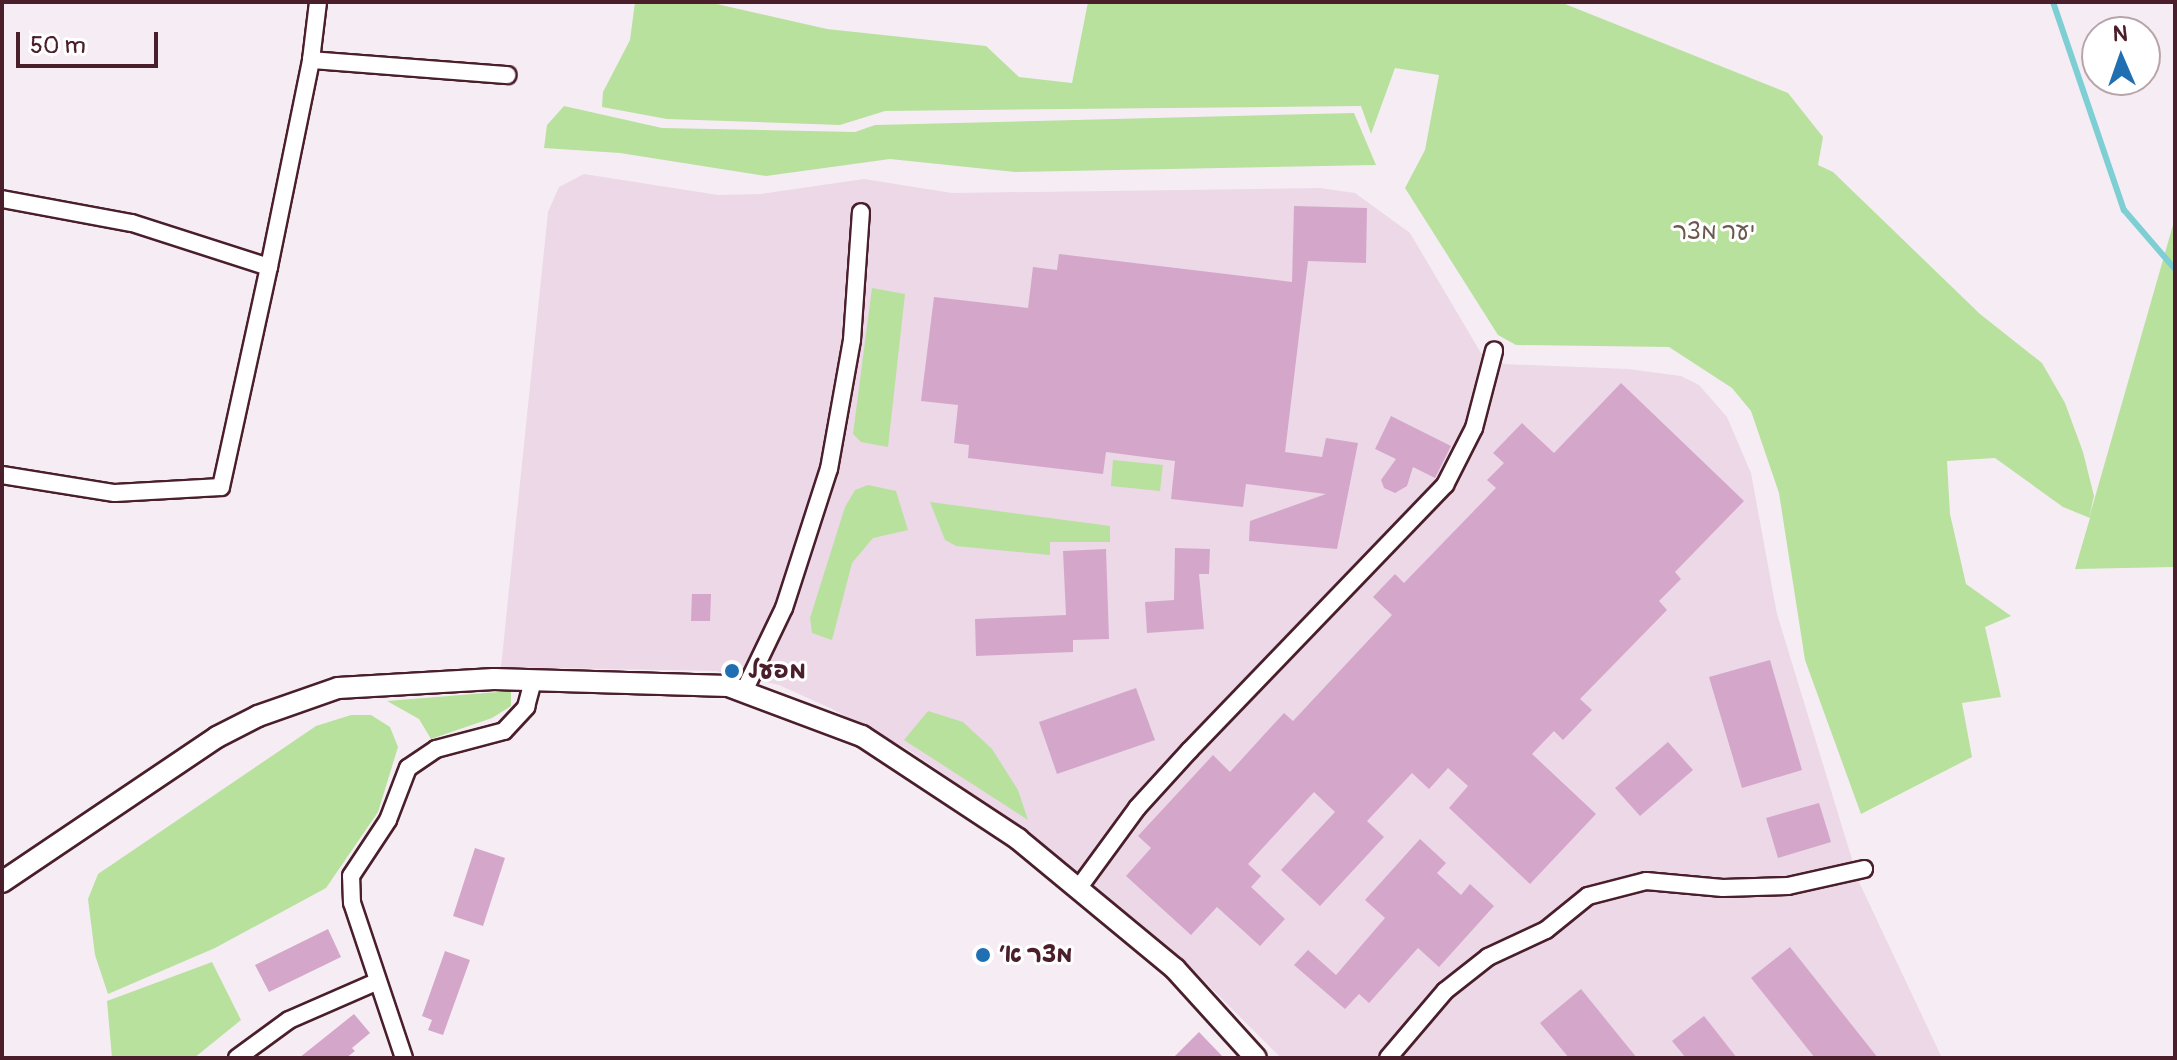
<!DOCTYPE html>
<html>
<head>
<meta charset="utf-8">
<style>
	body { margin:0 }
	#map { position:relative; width:2177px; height:1060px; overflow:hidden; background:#f6edf4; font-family:Pangolin,"Playpen Sans Hebrew",sans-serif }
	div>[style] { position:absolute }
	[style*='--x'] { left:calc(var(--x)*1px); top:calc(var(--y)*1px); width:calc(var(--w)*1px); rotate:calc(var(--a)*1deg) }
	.built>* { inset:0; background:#ecd8e7 }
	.green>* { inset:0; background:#b8e19e }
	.stream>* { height:6px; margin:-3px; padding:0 3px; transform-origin:3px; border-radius:3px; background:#7dcfd4 }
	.building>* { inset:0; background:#d4a7ca }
	.roads { filter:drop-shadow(2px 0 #4a1f2b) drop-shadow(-2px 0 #4a1f2b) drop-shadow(0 2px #4a1f2b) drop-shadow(0 -2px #4a1f2b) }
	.minor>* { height:16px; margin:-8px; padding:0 8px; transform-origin:8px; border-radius:8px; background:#fff }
	.tertiary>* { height:20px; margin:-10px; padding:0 10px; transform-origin:10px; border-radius:10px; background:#fff }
	.dots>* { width:22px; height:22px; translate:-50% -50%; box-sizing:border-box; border:4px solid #fff; border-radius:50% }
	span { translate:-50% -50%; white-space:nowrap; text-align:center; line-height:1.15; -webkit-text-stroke:6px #fff; paint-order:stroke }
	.park-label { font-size:24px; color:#6b594e }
	.poi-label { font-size:24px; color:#4a1f2b; font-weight:700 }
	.left { translate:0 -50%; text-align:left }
	.frame { position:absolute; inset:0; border:4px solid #4a1f2b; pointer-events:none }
	.north { position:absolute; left:2081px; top:16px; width:80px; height:80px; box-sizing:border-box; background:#fff; border:2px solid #b7a5aa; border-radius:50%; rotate:358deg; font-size:22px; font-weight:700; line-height:32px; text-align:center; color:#4a1f2b }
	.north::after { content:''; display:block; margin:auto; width:28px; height:36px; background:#1f6fb2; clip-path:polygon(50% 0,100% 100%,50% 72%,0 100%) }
	.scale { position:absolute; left:16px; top:32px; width:142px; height:36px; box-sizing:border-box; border:4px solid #4a1f2b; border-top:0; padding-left:10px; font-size:24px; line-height:28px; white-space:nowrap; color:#4a1f2b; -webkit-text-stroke:6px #fff; paint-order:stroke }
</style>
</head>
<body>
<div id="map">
	<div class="built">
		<i style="clip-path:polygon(584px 174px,718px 195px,761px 194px,864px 179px,952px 193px,1320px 188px,1355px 193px,1410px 233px,1481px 353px,1504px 364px,1628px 369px,1681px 376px,1699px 385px,1727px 417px,1751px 473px,1777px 614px,1859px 882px,1942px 1058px,1281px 1058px,1190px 967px,1018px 825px,907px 749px,830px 708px,779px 685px,716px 671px,501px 667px,548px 212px,559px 187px)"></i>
	</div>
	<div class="green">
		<i style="clip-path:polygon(635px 2px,708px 2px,827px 29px,986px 46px,1019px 77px,1072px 83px,1088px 2px,1560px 2px,1788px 93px,1823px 137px,1818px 165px,1833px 172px,1980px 314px,2042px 363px,2065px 403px,2083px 452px,2094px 496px,2089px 518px,2175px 218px,2175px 567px,2075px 569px,2090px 518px,2063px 507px,1995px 458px,1947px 461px,1950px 514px,1966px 584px,2011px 616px,1985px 627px,2001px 697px,1962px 703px,1972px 757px,1861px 814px,1805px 660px,1779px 493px,1751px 411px,1732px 388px,1669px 347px,1516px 345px,1498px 335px,1405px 188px,1425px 150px,1439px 75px,1395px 68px,1371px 134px,1361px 106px,885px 111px,840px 125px,667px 119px,602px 107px,603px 92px,630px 40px)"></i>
		<i style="clip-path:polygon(564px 106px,662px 128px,855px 132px,875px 125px,1354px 113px,1376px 165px,1015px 172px,890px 159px,766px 176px,620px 153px,544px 148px,547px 125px)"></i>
		<i style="clip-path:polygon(872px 288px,905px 294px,888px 447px,861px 442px,853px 434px)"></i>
		<i style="clip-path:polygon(1113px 460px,1163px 465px,1160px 491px,1111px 486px)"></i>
		<i style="clip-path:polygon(868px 485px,896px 491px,908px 530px,873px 538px,852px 563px,832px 640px,812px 633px,810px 618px,845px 507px,855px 490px)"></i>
		<i style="clip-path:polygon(930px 502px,1110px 526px,1110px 542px,1050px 542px,1050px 555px,956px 546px,945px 540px)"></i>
		<i style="clip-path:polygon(511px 691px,511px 706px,492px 718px,431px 739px,419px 719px,387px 701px)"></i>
		<i style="clip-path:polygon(928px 711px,963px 722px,992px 749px,1018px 790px,1028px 820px,904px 740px)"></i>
		<i style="clip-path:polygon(351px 715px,371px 715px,390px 727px,398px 747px,378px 812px,326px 888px,215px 948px,108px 994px,95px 955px,88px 899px,98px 874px,316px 726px)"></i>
		<i style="clip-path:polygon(212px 962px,241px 1020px,194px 1058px,112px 1058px,107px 1001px)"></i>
	</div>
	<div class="stream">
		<i style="--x:2053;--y:2;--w:220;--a:71.2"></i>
		<i style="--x:2124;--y:210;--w:78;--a:49.2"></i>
	</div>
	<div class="building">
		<i style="clip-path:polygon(1294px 206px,1367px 208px,1366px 263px,1308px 261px,1285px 452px,1322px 457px,1326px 438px,1358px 443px,1337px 549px,1249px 541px,1250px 521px,1326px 494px,1246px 484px,1243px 507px,1171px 499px,1175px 461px,1106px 452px,1103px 474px,968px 458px,969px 445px,954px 443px,958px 405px,921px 401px,934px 297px,1028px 308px,1033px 267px,1057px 270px,1059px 254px,1292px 282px)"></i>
		<i style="clip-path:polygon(1621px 383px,1744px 501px,1675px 572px,1681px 579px,1659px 601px,1667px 610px,1580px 699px,1592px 710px,1563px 740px,1554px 731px,1532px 754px,1596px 814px,1530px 884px,1449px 808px,1468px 786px,1448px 768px,1429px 789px,1412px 773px,1367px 821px,1384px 837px,1320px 906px,1281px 870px,1335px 812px,1314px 792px,1248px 864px,1261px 876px,1251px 887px,1285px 919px,1260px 946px,1217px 907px,1191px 935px,1126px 876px,1151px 848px,1138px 836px,1213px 755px,1230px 772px,1284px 713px,1293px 721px,1392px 615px,1373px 597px,1395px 574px,1404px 583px,1496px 488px,1487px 480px,1504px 463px,1493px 453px,1522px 423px,1554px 453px)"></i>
		<i style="clip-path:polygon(1391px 416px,1451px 446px,1435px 478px,1413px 467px,1407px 486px,1395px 493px,1384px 488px,1381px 480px,1396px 459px,1375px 449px)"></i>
		<i style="clip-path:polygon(1175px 548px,1210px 549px,1209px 574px,1199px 574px,1204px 629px,1147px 633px,1145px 602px,1174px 600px)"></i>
		<i style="clip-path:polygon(1106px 549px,1109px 639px,1073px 640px,1073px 652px,976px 656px,975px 619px,1066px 615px,1063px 551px)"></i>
		<i style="clip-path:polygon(692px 594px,711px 594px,710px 621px,691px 621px)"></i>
		<i style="clip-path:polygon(1770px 660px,1802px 770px,1742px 788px,1709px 677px)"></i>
		<i style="clip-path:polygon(1136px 688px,1155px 740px,1057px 774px,1039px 722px)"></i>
		<i style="clip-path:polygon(1668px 742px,1693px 770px,1640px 816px,1615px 788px)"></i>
		<i style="clip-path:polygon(1819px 803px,1831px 842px,1778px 858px,1766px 818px)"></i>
		<i style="clip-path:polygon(1420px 839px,1446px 863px,1437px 873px,1461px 895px,1470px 884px,1494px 906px,1439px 967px,1418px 948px,1369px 1003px,1359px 994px,1345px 1009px,1294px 965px,1308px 950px,1336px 975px,1385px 918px,1365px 900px)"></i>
		<i style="clip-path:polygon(475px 848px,505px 858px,483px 926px,453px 916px)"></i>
		<i style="clip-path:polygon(328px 929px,341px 957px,269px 992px,255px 965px)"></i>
		<i style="clip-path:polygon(1790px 947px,1878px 1058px,1815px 1058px,1751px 978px)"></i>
		<i style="clip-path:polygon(445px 951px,470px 960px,443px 1035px,428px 1030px,432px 1020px,422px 1016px)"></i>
		<i style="clip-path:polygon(1581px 989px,1637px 1058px,1569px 1058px,1540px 1023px)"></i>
		<i style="clip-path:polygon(354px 1014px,370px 1033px,352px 1048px,355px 1051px,346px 1058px,299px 1058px)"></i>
		<i style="clip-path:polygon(1704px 1016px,1737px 1058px,1686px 1058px,1672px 1041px)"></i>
		<i style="clip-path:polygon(1199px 1032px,1224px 1058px,1173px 1058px)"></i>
	</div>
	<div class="roads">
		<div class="minor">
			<i style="--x:311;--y:60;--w:197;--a:4.4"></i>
			<i style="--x:2;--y:199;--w:132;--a:10.5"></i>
			<i style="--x:132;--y:223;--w:144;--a:17.8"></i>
			<i style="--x:269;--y:267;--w:211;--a:-78.5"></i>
			<i style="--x:311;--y:60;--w:58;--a:-83.1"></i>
			<i style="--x:2;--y:475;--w:114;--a:9.1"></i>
			<i style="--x:115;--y:493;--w:106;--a:-3.2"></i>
			<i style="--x:221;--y:487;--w:225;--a:-77.7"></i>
			<i style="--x:745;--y:689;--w:90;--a:-64.3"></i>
			<i style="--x:784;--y:608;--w:146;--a:-72.1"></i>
			<i style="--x:829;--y:469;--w:131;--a:-79.9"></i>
			<i style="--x:852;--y:340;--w:128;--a:-86"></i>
			<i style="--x:1080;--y:886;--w:97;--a:-53.8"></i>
			<i style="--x:1137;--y:808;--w:79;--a:-47.6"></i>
			<i style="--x:1190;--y:750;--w:368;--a:-46.1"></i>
			<i style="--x:1445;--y:485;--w:64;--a:-63"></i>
			<i style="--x:1474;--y:428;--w:80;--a:-75.4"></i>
			<i style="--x:237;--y:1058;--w:64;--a:-36.2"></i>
			<i style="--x:289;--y:1020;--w:95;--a:-23.6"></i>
			<i style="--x:404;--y:1058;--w:163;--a:-108.5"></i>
			<i style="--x:352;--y:903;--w:27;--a:-92"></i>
			<i style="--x:351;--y:876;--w:67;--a:-56.5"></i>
			<i style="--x:388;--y:820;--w:56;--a:-69"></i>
			<i style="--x:408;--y:768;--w:34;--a:-34"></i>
			<i style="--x:436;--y:749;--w:70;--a:-14.8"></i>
			<i style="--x:504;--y:731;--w:33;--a:-47"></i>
			<i style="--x:526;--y:707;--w:28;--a:-75"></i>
			<i style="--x:1388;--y:1058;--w:88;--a:-49.6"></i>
			<i style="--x:1445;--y:991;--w:55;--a:-38.3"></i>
			<i style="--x:1488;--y:957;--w:64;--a:-25"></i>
			<i style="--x:1546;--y:930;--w:54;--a:-39"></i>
			<i style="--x:1588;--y:896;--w:60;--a:-14.5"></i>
			<i style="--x:1646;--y:881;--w:77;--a:5.2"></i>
			<i style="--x:1723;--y:888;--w:65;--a:-1.8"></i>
			<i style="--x:1788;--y:886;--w:78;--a:-12.6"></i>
		</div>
		<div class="tertiary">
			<i style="--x:2;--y:882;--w:259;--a:-34"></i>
			<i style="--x:217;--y:737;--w:46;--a:-27.1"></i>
			<i style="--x:258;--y:716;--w:85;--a:-19.3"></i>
			<i style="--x:338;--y:688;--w:156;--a:-3.3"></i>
			<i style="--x:494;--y:679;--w:234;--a:1.7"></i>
			<i style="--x:728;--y:686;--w:143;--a:20.5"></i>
			<i style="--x:862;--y:736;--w:187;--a:33.4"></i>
			<i style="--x:1018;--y:839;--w:204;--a:39.6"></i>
			<i style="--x:1175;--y:969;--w:120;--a:47.7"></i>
		</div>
	</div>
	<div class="dots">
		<i style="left:732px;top:671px;background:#1f6fb2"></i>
		<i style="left:983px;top:955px;background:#1f6fb2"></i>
	</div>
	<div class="park-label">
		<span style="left:1714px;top:232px">יער מצר</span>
	</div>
	<div class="poi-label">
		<span class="left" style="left:748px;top:671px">מפעל</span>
		<span class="left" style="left:999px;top:955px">מצר א׳</span>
	</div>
	<div class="frame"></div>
	<div class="north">N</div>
	<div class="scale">50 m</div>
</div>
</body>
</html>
